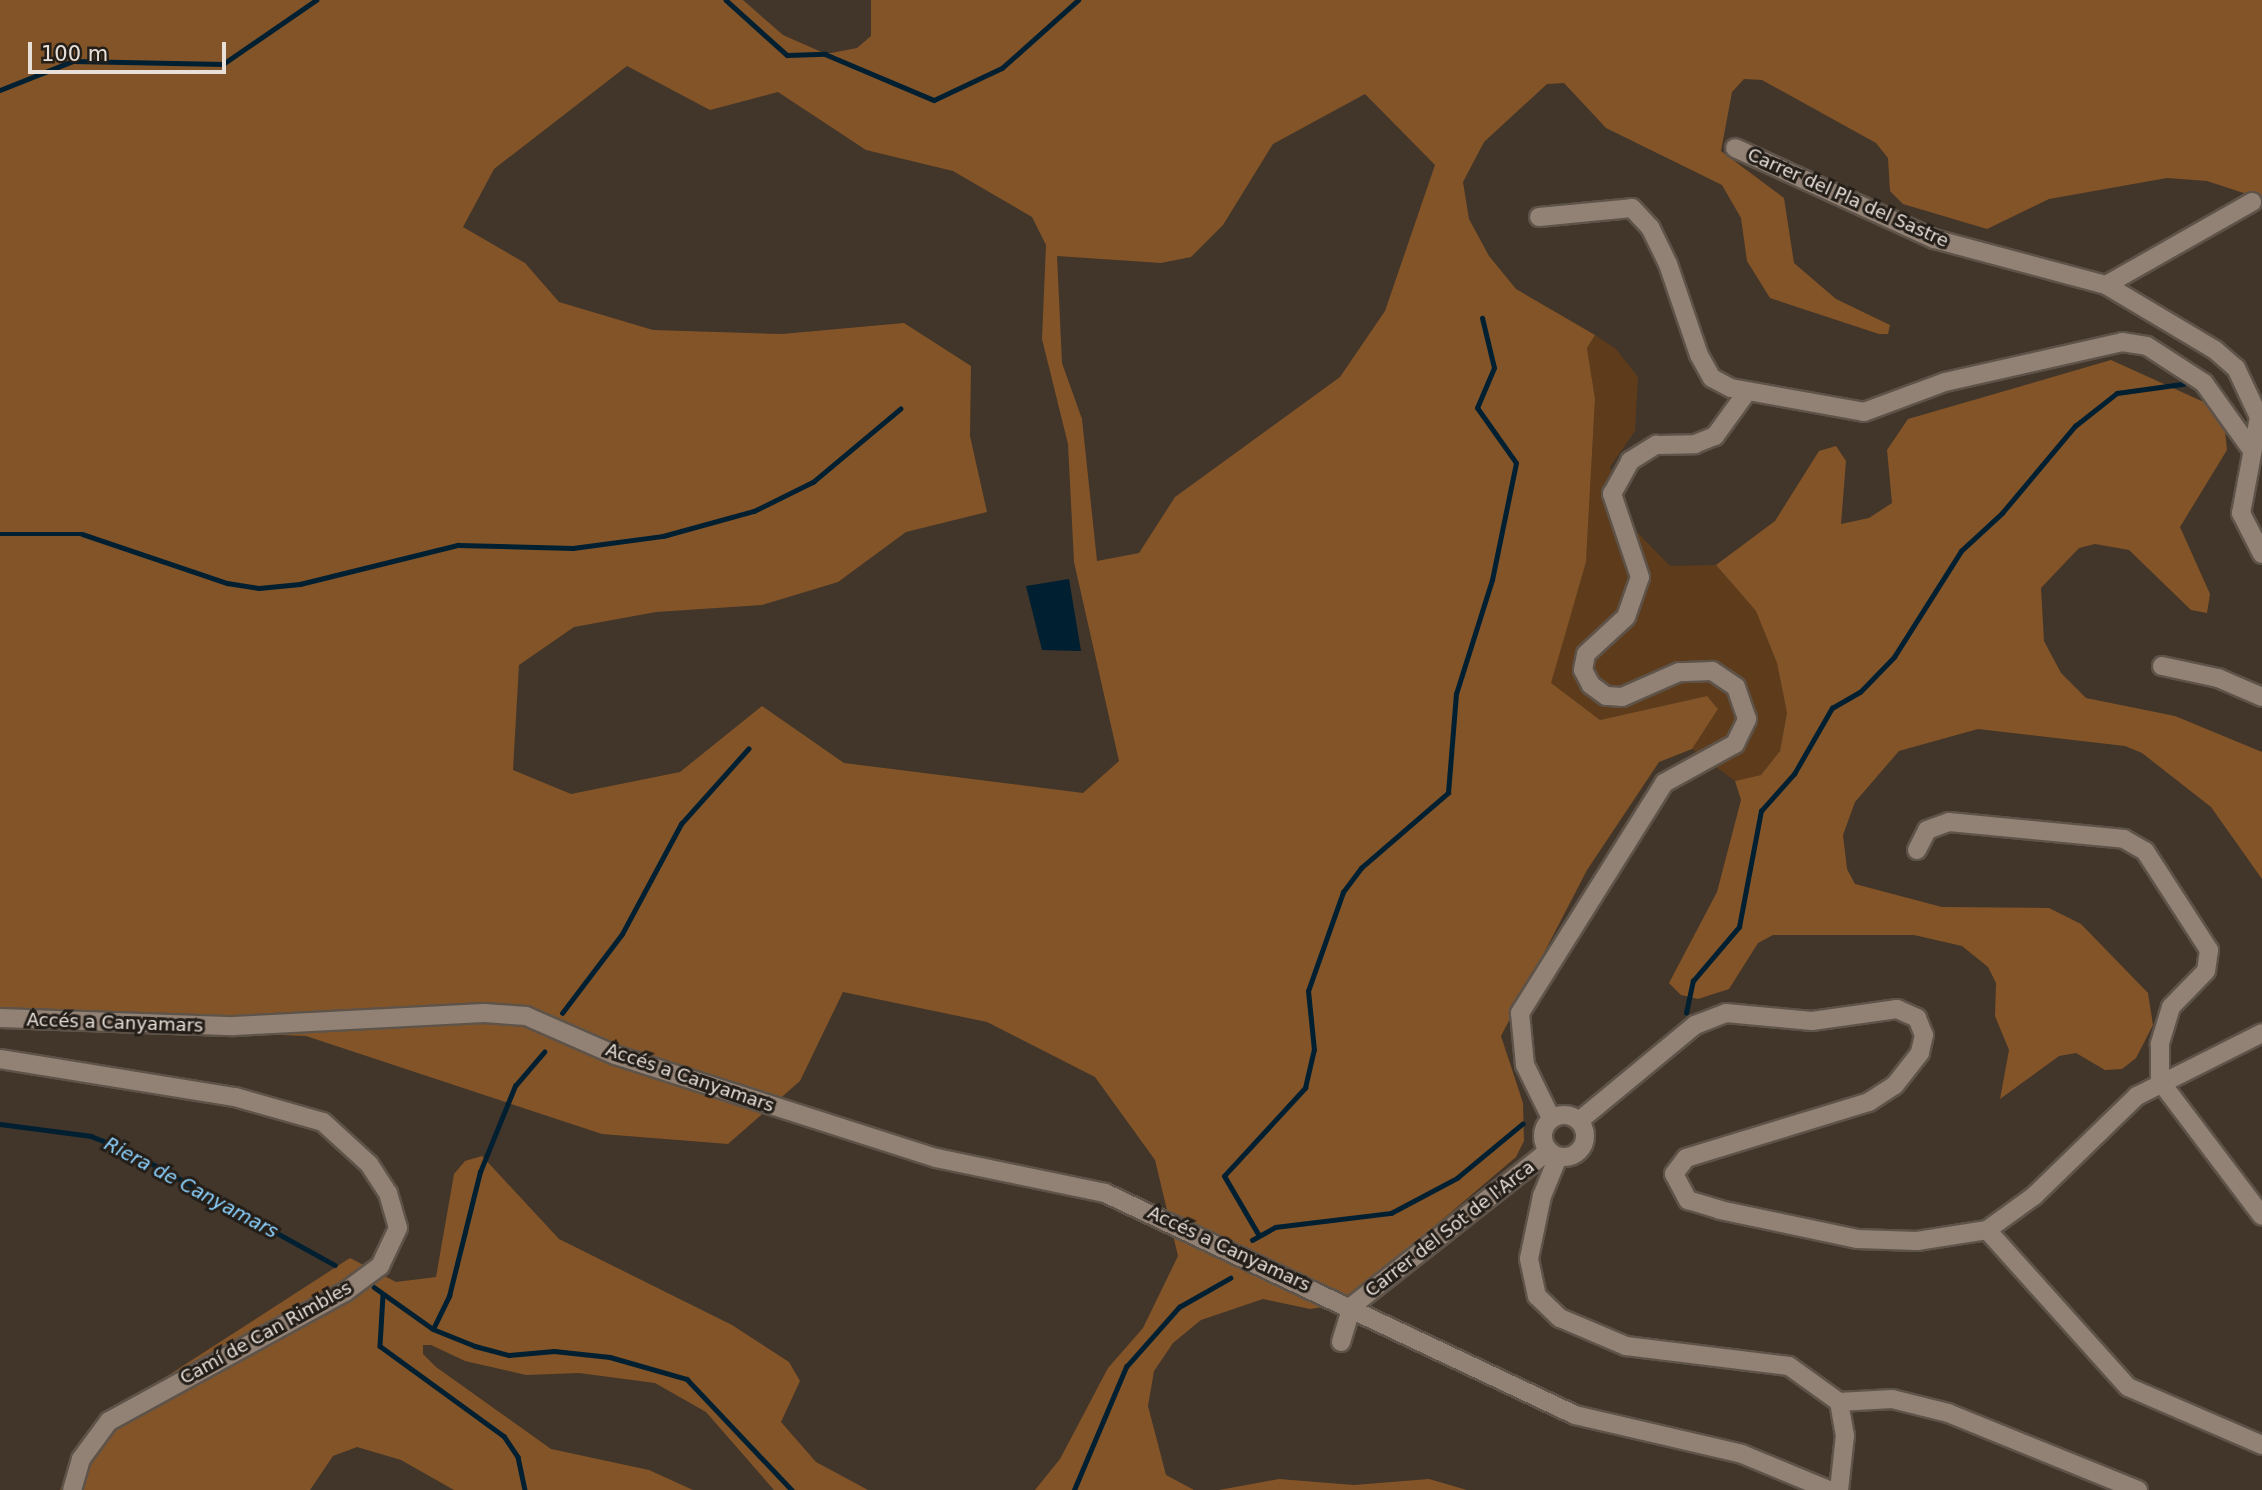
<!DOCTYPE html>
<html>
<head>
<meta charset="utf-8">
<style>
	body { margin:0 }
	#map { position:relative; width:2262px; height:1490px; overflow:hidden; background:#423529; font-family:"DejaVu Sans",sans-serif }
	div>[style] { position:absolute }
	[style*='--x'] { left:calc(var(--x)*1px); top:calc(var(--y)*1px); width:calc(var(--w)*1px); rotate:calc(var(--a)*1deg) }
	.green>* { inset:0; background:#5e3c1b }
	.forest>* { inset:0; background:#835428 }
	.water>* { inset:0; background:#002032 }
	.stream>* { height:4.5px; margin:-2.25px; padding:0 2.25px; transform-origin:2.25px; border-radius:2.25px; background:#002032 }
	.roads { filter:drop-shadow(2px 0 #5e5349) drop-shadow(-2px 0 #5e5349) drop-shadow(0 2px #5e5349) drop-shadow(0 -2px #5e5349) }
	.minor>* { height:18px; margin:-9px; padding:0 9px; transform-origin:9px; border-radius:9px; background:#928275 }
	.minor>.ring { margin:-9px; padding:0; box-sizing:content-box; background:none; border:18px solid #928275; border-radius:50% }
	span { translate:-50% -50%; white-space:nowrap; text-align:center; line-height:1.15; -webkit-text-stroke:6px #241e19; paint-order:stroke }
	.street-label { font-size:18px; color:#e8dfd8 }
	.water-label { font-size:19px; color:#8bd0fb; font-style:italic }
	.scale { position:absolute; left:28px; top:42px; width:198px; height:32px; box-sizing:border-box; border:4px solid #e8dfd8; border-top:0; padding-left:9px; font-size:21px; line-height:24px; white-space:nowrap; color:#e8dfd8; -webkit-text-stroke:5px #241e19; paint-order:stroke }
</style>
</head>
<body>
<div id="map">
	<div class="green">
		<i style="clip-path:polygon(1595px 335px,1616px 349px,1638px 377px,1635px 431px,1610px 467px,1632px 527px,1670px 566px,1716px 565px,1756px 611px,1777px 663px,1787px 713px,1780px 751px,1761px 775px,1735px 781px,1692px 749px,1718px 709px,1707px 696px,1600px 720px,1550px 683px,1586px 562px,1595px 399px,1587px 348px)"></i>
	</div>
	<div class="forest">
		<i style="clip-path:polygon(evenodd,0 0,743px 0,783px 35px,826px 54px,857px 48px,871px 36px,871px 0,2262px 0,2262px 199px,2207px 181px,2167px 178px,2049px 199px,1987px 229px,1903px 204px,1890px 191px,1888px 158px,1876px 143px,1762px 80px,1744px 79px,1732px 92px,1721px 151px,1784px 198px,1794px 263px,1836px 299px,1890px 325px,1888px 334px,1879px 334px,1770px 298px,1747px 261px,1741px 218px,1722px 185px,1606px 128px,1564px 83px,1547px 84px,1484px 142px,1463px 182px,1469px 219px,1489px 256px,1516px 289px,1595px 335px,1587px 348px,1595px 399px,1586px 562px,1551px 683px,1600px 720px,1707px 696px,1718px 709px,1692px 749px,1659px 762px,1587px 870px,1501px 1036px,1523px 1103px,1524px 1141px,1516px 1157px,1343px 1304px,1310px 1309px,1263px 1299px,1201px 1320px,1173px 1343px,1154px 1371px,1148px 1406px,1166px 1475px,1194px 1490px,1035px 1490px,1060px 1459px,1108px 1368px,1143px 1328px,1178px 1256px,1155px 1160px,1095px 1077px,987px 1022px,843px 992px,800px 1081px,728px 1144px,602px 1134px,306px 1036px,0 1024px,0 0,627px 66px,710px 110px,778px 92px,866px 150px,953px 171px,1032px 217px,1046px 245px,1042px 339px,1068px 444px,1074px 562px,1119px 761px,1083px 793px,844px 763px,762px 706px,680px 772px,571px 794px,513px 770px,519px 665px,574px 627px,656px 612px,762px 605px,838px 582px,906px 532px,987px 512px,970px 436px,971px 366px,904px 323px,782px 334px,653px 330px,559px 302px,525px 263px,463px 227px,494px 169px,627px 66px,0 0,1365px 94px,1435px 165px,1385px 311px,1340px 377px,1175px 497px,1139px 553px,1097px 561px,1082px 419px,1062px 363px,1057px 256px,1161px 263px,1191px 257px,1223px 225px,1273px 144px,1365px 94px)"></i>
		<i style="clip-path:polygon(2111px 360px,2206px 403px,2225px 431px,2227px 450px,2180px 527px,2210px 594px,2207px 613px,2191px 610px,2129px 550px,2095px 544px,2079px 548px,2041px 588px,2044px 641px,2061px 673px,2086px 698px,2175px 716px,2262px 752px,2262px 879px,2211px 807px,2142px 753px,2125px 746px,1978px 729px,1899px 751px,1855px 802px,1843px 835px,1847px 869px,1855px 884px,1942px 907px,2049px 908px,2081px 924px,2148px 993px,2153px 1025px,2136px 1058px,2122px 1069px,2105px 1070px,2076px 1053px,2059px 1056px,2000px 1099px,2009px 1050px,1995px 1016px,1996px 983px,1988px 967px,1962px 946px,1914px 935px,1773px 935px,1758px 943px,1729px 989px,1698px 999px,1681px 995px,1669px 983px,1717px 892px,1741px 800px,1735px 781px,1761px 775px,1780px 751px,1787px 713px,1777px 663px,1756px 611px,1716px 565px,1775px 521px,1819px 451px,1836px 446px,1846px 461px,1841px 524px,1869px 518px,1892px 503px,1887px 450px,1908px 419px)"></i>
		<i style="clip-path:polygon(482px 1156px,559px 1239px,732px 1325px,789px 1362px,800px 1381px,781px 1422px,816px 1462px,868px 1490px,774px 1490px,706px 1412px,655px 1383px,579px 1373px,526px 1375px,465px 1361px,431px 1345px,423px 1345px,423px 1354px,436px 1367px,551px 1449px,649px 1470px,693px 1490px,454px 1490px,401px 1460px,357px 1447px,333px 1456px,310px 1490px,60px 1490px,85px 1440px,130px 1400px,350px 1258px,396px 1282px,436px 1277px,454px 1174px,465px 1161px)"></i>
		<i style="clip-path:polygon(1279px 1479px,1354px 1485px,1429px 1479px,1467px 1490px,1219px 1490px)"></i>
	</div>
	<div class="water">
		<i style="clip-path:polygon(1069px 579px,1081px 651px,1042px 650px,1026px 586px)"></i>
	</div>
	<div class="stream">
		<i style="--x:726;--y:0;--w:82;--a:42"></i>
		<i style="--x:787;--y:55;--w:38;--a:-2"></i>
		<i style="--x:825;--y:54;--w:118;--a:22.9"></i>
		<i style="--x:934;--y:100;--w:75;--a:-25.2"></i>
		<i style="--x:1002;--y:68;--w:102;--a:-41.8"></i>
		<i style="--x:0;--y:90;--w:79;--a:-21.7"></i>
		<i style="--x:73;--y:61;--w:150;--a:1.1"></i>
		<i style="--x:223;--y:64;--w:113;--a:-34.5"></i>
		<i style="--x:0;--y:534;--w:82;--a:0"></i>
		<i style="--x:82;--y:534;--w:153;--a:18.7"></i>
		<i style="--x:227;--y:583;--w:32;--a:9"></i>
		<i style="--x:259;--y:588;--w:41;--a:-5.6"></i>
		<i style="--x:300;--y:584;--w:163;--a:-13.9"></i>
		<i style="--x:458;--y:545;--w:115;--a:1.5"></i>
		<i style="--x:573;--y:548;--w:91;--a:-7.6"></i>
		<i style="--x:663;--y:536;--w:94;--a:-15.4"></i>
		<i style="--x:754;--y:511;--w:66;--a:-26.2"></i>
		<i style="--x:813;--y:482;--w:114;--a:-40"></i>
		<i style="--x:562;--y:1013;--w:99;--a:-52.8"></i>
		<i style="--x:622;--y:934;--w:125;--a:-61.8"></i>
		<i style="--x:681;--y:824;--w:101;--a:-48.2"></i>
		<i style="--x:1686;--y:1013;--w:33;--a:-78"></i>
		<i style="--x:1693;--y:981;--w:71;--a:-49.6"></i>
		<i style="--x:1739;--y:927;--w:118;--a:-79.3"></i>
		<i style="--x:1761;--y:811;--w:50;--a:-48.3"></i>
		<i style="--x:1794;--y:774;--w:76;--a:-60.1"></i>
		<i style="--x:1832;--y:708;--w:32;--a:-30"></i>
		<i style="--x:1860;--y:692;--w:49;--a:-45.8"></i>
		<i style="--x:1894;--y:657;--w:125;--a:-57.7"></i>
		<i style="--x:1961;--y:551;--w:56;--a:-42.8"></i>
		<i style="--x:2002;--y:513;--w:114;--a:-50"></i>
		<i style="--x:2075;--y:426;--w:53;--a:-38.2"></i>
		<i style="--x:2117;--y:393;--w:67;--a:-7.8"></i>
		<i style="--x:0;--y:1124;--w:92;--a:7.5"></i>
		<i style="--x:91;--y:1136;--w:43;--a:21.8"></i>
		<i style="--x:131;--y:1152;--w:233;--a:29"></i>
		<i style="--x:1259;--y:1236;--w:69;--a:-120.3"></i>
		<i style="--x:1224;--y:1176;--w:120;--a:-47.4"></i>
		<i style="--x:1305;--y:1088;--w:39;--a:-77"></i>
		<i style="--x:1314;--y:1050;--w:59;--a:-95.8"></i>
		<i style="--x:1308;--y:991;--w:105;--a:-70.5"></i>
		<i style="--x:1343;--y:892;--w:30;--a:-53"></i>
		<i style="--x:1361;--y:868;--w:115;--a:-40.8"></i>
		<i style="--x:1448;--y:793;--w:99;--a:-85.4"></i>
		<i style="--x:1456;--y:694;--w:120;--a:-72.5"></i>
		<i style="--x:1492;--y:580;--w:119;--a:-78.4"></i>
		<i style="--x:1516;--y:463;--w:67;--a:-125.3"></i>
		<i style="--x:1477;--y:408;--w:43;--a:-67"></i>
		<i style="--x:1494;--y:368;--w:51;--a:-103.5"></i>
		<i style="--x:1252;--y:1240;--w:26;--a:-29"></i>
		<i style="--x:1275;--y:1227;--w:117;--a:-6.9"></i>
		<i style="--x:1391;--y:1213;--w:75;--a:-27.9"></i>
		<i style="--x:1457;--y:1178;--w:85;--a:-39.7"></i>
		<i style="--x:374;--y:1287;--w:72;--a:35.4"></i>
		<i style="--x:433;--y:1329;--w:45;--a:22"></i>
		<i style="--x:475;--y:1346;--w:35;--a:15"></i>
		<i style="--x:509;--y:1355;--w:45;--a:-5.1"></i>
		<i style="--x:554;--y:1351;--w:56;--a:6.1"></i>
		<i style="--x:610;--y:1357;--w:80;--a:15.9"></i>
		<i style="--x:687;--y:1379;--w:153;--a:46.6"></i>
		<i style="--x:383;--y:1295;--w:51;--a:93.4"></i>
		<i style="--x:380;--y:1346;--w:153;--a:36"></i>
		<i style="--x:504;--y:1436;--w:25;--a:56"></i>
		<i style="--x:518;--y:1457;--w:34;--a:78"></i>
		<i style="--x:433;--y:1329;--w:37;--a:-64"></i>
		<i style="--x:449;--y:1296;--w:128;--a:-76"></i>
		<i style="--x:480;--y:1172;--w:93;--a:-67.9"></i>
		<i style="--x:515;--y:1086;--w:45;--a:-49.5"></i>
		<i style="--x:1074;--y:1490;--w:134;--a:-67.1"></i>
		<i style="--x:1126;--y:1367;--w:80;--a:-48.5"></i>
		<i style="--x:1179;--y:1307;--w:59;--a:-29.6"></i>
	</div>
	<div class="roads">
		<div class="minor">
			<i style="--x:1735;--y:148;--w:219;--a:24.6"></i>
			<i style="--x:1934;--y:239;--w:178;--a:15"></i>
			<i style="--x:2106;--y:285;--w:127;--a:30.8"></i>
			<i style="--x:2215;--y:350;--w:28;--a:41"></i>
			<i style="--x:2236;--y:368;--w:54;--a:64.9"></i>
			<i style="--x:2259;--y:417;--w:98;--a:100.6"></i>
			<i style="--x:2241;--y:513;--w:46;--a:62.9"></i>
			<i style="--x:1539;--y:217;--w:93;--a:-5.5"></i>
			<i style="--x:1632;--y:208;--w:26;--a:47"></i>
			<i style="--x:1650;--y:227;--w:41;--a:64.1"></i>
			<i style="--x:1668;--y:264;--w:96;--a:71.2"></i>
			<i style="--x:1699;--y:355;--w:26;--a:61"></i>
			<i style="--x:1712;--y:378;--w:21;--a:28"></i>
			<i style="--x:1731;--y:388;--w:135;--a:10.2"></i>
			<i style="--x:1864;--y:412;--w:86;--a:-20.3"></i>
			<i style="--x:1945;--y:382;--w:181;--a:-12.7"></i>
			<i style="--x:2122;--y:342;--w:25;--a:9"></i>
			<i style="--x:2147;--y:346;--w:68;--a:33"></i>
			<i style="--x:2204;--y:383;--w:81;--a:54.5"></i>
			<i style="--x:2106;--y:285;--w:168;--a:-29.6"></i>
			<i style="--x:2162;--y:666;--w:57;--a:12.1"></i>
			<i style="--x:2218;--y:678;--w:48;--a:23.4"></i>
			<i style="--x:1917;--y:850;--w:22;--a:-63"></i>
			<i style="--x:1927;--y:830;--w:23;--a:-20"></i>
			<i style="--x:1949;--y:822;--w:176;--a:5.5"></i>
			<i style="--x:2124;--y:839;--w:24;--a:30"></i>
			<i style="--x:2145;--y:851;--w:118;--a:57.1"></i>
			<i style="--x:2209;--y:950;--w:21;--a:98"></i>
			<i style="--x:2206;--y:971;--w:50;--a:134.2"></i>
			<i style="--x:2171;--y:1007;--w:39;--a:107"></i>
			<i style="--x:2160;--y:1044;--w:37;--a:90"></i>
			<i style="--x:2160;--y:1081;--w:169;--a:52.9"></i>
			<i style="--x:0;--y:1018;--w:234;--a:2"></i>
			<i style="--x:234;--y:1026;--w:250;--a:-3"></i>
			<i style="--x:484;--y:1013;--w:42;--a:4.1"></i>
			<i style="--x:526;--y:1016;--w:97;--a:23.7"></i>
			<i style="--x:615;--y:1055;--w:337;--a:17.8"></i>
			<i style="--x:936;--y:1158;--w:173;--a:11.7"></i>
			<i style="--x:1105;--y:1193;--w:520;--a:25.28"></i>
			<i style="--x:1575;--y:1415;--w:171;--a:13.1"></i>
			<i style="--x:1742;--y:1454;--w:94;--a:22.5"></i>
			<i style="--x:0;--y:1059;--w:238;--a:9.2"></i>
			<i style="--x:235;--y:1097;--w:91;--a:15.9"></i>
			<i style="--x:323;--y:1122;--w:62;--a:42.4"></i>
			<i style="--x:369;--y:1164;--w:35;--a:57"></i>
			<i style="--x:388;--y:1193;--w:36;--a:74"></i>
			<i style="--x:398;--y:1228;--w:42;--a:115.3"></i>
			<i style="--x:380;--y:1266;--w:44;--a:143.4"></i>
			<i style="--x:345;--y:1292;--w:269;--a:151.3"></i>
			<i style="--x:109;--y:1421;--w:47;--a:126.4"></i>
			<i style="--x:81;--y:1459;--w:32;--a:106"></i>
			<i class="ring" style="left:1543px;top:1115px;width:24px;height:24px"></i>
			<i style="--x:1551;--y:1118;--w:59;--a:-116.1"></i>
			<i style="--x:1525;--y:1065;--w:52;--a:-95.5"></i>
			<i style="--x:1520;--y:1013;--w:271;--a:-57.9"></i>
			<i style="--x:1664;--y:783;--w:81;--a:-28.8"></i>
			<i style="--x:1735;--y:744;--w:28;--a:-64"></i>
			<i style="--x:1747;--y:719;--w:34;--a:-109"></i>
			<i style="--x:1736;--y:687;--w:29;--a:-146"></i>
			<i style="--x:1712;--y:671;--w:33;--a:178"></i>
			<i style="--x:1679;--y:672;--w:62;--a:156.3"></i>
			<i style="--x:1622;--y:697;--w:16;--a:-176"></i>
			<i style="--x:1606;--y:696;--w:19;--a:-144"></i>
			<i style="--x:1591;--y:685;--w:17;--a:-118"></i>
			<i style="--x:1583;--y:670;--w:16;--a:-79"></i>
			<i style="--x:1586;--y:654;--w:54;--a:-42.8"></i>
			<i style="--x:1626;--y:617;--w:42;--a:-70.7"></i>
			<i style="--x:1640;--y:577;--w:88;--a:-108.6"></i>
			<i style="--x:1612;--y:494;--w:38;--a:-61"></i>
			<i style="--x:1630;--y:461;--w:31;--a:-32"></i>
			<i style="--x:1656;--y:445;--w:39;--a:-1"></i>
			<i style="--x:1695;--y:444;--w:22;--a:-22"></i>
			<i style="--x:1715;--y:436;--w:54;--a:-54"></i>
			<i style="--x:1579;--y:1121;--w:151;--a:-39.6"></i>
			<i style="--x:1695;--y:1025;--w:33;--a:-21"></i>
			<i style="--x:1726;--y:1013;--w:86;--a:5.3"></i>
			<i style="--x:1812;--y:1021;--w:86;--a:-8"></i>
			<i style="--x:1897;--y:1009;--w:22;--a:24"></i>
			<i style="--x:1917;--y:1018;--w:18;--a:68"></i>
			<i style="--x:1924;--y:1035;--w:18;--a:103"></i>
			<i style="--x:1920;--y:1053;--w:41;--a:128"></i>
			<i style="--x:1895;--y:1085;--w:31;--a:147"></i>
			<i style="--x:1869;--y:1102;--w:191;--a:163"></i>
			<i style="--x:1686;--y:1158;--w:20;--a:127"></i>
			<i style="--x:1674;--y:1174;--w:30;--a:62"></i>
			<i style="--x:1688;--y:1200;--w:34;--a:17"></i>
			<i style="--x:1720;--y:1210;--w:141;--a:11.9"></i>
			<i style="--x:1858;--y:1239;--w:59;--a:1.9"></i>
			<i style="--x:1917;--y:1241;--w:71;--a:-8.9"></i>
			<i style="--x:1987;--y:1230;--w:58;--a:-35.9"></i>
			<i style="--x:2034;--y:1196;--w:144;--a:-44.2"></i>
			<i style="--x:2137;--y:1096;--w:140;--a:-26.7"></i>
			<i style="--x:1558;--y:1157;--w:42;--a:112.3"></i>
			<i style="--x:1542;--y:1196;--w:64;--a:101.7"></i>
			<i style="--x:1529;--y:1259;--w:38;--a:78"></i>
			<i style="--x:1537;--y:1296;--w:32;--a:44"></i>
			<i style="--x:1560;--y:1318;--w:72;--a:23"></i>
			<i style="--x:1626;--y:1346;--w:164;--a:7"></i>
			<i style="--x:1789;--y:1366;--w:62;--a:35.8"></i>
			<i style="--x:1839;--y:1402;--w:34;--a:80"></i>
			<i style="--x:1845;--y:1435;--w:55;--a:96.2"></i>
			<i style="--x:1987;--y:1230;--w:211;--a:48.1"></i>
			<i style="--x:2128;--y:1387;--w:146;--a:23.4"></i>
			<i style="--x:1352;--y:1306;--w:250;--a:-38.3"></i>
			<i style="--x:1341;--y:1342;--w:38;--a:-73"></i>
			<i style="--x:1839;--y:1402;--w:53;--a:-3.2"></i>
			<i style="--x:1892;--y:1399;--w:58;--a:14"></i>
			<i style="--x:1948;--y:1413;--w:205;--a:22.1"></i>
		</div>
	</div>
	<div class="street-label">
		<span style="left:1848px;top:198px;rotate:24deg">Carrer del Pla del Sastre</span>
		<span style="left:115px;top:1023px;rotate:2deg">Accés a Canyamars</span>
		<span style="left:690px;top:1078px;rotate:19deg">Accés a Canyamars</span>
		<span style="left:1450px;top:1229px;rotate:-38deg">Carrer del Sot de l'Arca</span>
		<span style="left:1229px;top:1249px;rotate:25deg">Accés a Canyamars</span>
		<span style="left:266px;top:1333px;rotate:-29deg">Camí de Can Rimbles</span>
	</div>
	<div class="water-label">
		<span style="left:191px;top:1188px;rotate:28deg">Riera de Canyamars</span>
	</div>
	<div class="scale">100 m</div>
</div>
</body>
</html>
